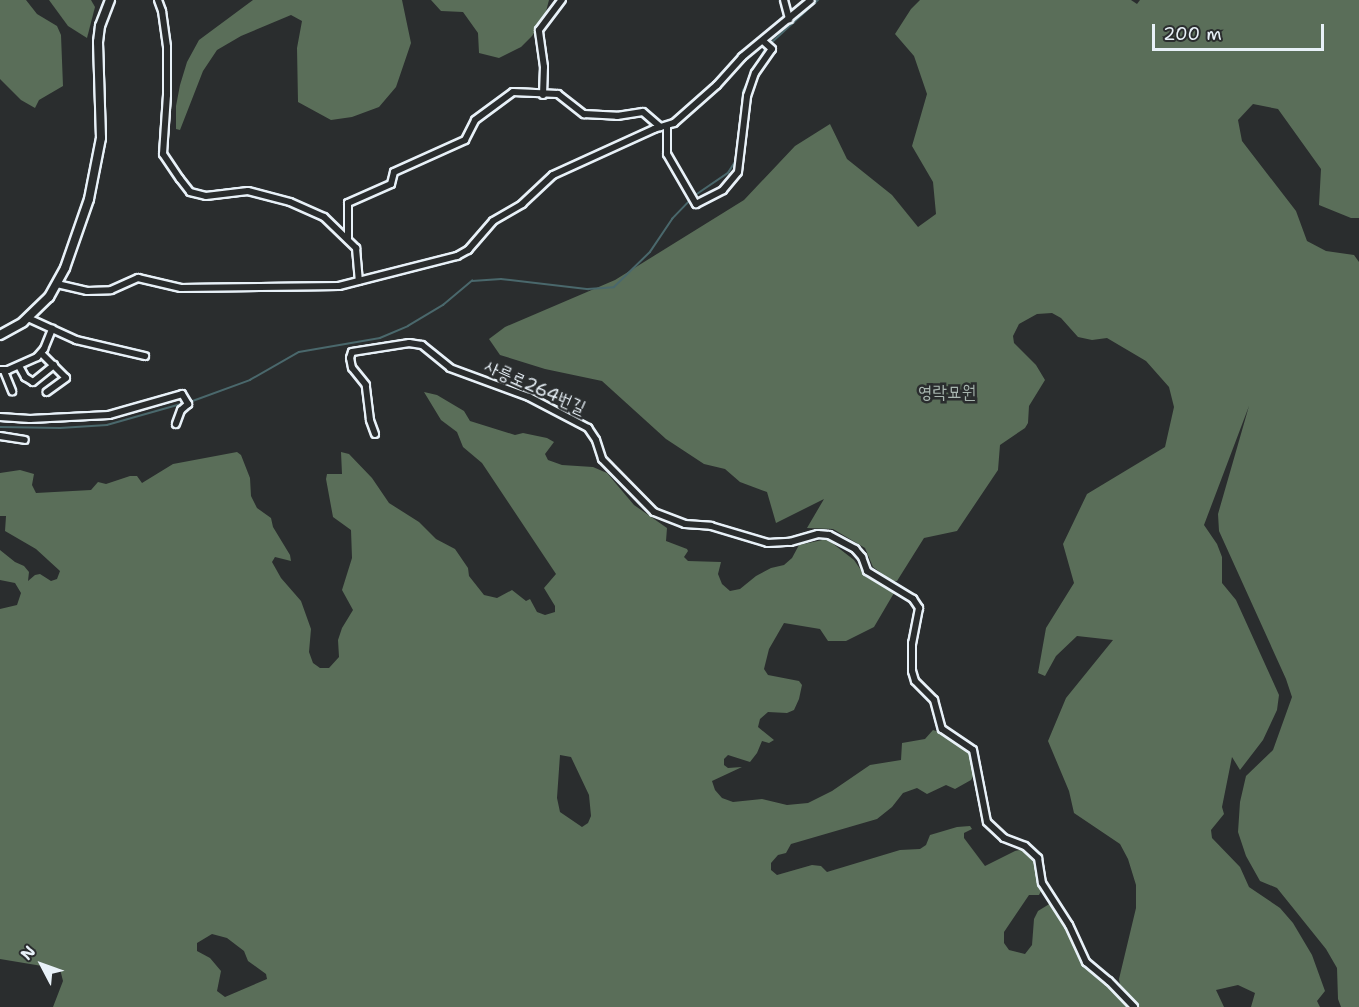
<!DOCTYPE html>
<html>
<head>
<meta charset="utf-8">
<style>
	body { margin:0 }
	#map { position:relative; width:1359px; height:1007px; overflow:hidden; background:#2a2d2e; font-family:"Shantell Sans","Poor Story",sans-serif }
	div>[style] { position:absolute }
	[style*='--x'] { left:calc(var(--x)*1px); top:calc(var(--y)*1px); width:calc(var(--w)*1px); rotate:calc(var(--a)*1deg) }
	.green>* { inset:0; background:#5a6e59 }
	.stream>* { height:1.5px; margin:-0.75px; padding:0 0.75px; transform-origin:0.75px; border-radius:0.75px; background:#4a686c }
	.roads { filter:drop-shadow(2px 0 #e8f1f8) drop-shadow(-2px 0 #e8f1f8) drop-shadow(0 2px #e8f1f8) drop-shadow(0 -2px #e8f1f8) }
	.street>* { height:6px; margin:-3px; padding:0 3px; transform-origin:3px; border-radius:3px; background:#2a2d2e }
	.secondary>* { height:8px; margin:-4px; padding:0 4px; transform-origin:4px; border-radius:4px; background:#2a2d2e }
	span { translate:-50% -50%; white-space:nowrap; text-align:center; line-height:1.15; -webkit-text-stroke:5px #2a2d2e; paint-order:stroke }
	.street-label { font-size:18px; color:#e8f1f8 }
	.park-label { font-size:18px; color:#a8b6b0 }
	.north { position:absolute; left:12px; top:935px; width:60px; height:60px; -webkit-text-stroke:4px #2a2d2e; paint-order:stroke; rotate:311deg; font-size:16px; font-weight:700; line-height:24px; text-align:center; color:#e8f1f8 }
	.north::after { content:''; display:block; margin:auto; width:21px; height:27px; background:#e8f1f8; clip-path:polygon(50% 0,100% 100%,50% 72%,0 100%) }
	.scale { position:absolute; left:1152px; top:24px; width:172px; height:27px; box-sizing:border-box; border:3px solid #e8f1f8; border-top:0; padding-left:8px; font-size:18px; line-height:21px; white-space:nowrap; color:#e8f1f8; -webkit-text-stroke:4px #2a2d2e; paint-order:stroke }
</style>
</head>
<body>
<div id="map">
	<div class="green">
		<i style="clip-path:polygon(0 0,26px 0,37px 14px,57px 26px,61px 35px,63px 86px,39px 100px,35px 108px,21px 100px,0 79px)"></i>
		<i style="clip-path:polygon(49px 0,91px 0,95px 7px,87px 38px,68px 26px)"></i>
		<i style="clip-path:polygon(253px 0,402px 0,411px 43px,396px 87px,379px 107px,352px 117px,331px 120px,298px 102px,297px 48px,302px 21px,291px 15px,241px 36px,217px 50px,203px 71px,180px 130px,176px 129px,176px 106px,180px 85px,187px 62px,199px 40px)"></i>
		<i style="clip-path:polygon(431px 0,549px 0,544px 19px,532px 36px,521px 47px,499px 58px,479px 53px,478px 33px,463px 12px,441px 11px)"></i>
		<i style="clip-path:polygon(920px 0,1131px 0,1137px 4px,1140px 0,1359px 0,1359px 218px,1351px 218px,1319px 205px,1321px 169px,1278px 109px,1253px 104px,1238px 120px,1242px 141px,1296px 211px,1307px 241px,1326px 251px,1354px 255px,1359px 262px,1359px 1007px,1341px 1007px,1338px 999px,1337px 968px,1326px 949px,1277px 888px,1260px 881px,1246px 856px,1238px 832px,1240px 802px,1246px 776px,1273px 750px,1292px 697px,1286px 679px,1219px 531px,1218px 514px,1249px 406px,1204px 525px,1217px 544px,1222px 557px,1222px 583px,1236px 600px,1279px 695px,1277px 710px,1263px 740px,1240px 770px,1232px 757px,1222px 807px,1224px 814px,1211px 830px,1212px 838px,1240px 867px,1249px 887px,1280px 908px,1293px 923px,1312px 955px,1325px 991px,1317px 1001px,1320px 1007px,1251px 1007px,1255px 993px,1238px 985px,1216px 990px,1224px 1007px,1138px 1007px,1120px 985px,1119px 979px,1136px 908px,1136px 885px,1128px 859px,1120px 844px,1074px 813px,1069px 791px,1048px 741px,1066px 698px,1113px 640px,1077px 636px,1056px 656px,1045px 676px,1038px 673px,1046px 628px,1074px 583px,1063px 544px,1087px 494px,1165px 447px,1174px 407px,1169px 387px,1146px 361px,1107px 338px,1092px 340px,1078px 337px,1061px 318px,1052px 313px,1037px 314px,1019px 324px,1013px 336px,1014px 343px,1036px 365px,1045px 380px,1029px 406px,1028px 423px,1025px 428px,1000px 445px,998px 470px,957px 531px,924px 538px,897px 581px,892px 581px,873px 567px,865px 548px,833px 529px,807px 528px,824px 499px,776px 523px,767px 492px,740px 482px,725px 469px,704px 464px,666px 439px,602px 381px,545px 369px,500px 355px,489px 339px,505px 327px,615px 280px,744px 200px,795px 146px,830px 124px,847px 159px,892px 195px,918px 227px,936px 214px,933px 182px,912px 146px,927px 94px,914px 56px,895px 34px,911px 9px)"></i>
		<i style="clip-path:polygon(evenodd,424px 392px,437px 395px,464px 411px,470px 421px,515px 435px,523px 433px,547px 438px,554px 442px,545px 454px,548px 460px,562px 465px,593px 467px,607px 473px,634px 505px,667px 528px,666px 541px,687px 549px,688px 551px,684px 557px,688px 561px,721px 562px,718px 574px,722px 584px,730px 591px,740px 589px,756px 576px,771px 568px,784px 565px,792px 558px,799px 545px,827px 539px,854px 560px,865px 576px,894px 593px,874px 627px,846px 641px,828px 641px,820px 629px,784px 623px,769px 649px,764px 669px,768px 675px,799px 681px,802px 685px,799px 699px,794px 710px,787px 713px,768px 712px,760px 719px,758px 727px,774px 740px,769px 743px,762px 741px,757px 753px,750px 762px,728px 755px,724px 759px,724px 765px,728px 768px,742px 767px,712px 781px,715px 790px,722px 798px,733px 802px,762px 799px,787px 805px,808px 803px,832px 791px,870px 765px,901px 760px,902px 743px,925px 739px,933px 730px,939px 732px,969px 751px,974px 775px,971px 780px,955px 789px,946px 785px,927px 794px,917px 788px,903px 793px,892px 807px,877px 819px,791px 844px,786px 853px,778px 855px,771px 863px,771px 870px,777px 875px,812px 865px,821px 866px,827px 872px,900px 850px,920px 849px,926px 845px,930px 835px,957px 827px,970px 826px,972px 829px,964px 833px,964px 838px,985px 866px,1015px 851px,1024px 849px,1039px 867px,1037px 877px,1041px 891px,1039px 895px,1029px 895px,1004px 932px,1004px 943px,1009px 950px,1025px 954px,1032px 945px,1034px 919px,1038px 911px,1051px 903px,1069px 931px,1085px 967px,1129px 1007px,53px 1007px,63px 981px,60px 969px,0 959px,0 609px,17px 605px,21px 593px,15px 583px,0 580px,0 550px,15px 562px,24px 566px,29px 572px,28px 581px,35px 575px,40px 574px,51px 581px,57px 579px,60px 571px,36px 549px,5px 531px,6px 516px,0 516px,0 473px,20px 470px,34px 474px,32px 485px,36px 493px,91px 490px,98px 482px,106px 484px,130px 476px,137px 476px,142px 483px,173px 464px,237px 452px,241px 455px,250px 478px,251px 496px,257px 508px,271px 518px,273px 527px,290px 555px,291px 561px,275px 557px,272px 562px,281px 578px,301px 601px,311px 629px,309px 652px,313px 663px,320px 668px,329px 668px,339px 657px,338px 640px,342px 628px,353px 610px,342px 590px,352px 558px,351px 530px,333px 517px,326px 479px,327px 474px,342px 474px,341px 452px,349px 454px,372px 478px,389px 503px,419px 522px,436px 539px,455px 549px,468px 568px,469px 576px,484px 595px,497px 598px,512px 590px,526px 601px,530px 599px,537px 612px,545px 615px,555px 612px,555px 606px,544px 588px,556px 574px,482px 463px,463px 447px,457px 432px,441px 420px,424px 392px,560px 755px,571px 757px,589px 795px,591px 816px,588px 823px,582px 827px,560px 812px,557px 798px,560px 755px,424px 392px,212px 934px,227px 938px,244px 951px,248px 961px,266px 974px,267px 979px,225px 997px,217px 991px,221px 971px,210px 958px,197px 951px,197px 943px,212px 934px)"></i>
	</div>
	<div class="stream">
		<i style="--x:770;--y:44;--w:65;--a:-42.5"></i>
		<i style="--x:740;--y:132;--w:41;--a:-85.8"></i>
		<i style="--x:743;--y:91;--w:50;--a:-62.4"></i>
		<i style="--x:694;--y:196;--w:41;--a:-34.1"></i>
		<i style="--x:728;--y:173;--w:13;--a:-58"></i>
		<i style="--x:735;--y:162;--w:22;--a:-80"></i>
		<i style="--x:190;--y:402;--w:64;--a:-20.1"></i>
		<i style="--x:250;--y:380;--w:56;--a:-29.7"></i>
		<i style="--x:299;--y:352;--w:82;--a:-9.8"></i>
		<i style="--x:380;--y:338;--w:30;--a:-23"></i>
		<i style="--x:408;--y:326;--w:41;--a:-31"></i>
		<i style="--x:443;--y:305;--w:38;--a:-40"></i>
		<i style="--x:472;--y:281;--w:29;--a:-4"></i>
		<i style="--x:501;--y:279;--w:88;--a:6.6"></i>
		<i style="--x:588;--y:289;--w:26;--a:-4"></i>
		<i style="--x:614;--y:287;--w:50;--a:-44.2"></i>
		<i style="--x:650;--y:252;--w:40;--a:-56"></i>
		<i style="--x:672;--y:219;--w:28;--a:-46"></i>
		<i style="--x:0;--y:427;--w:60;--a:1"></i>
		<i style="--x:60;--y:428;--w:47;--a:-3.7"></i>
		<i style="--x:107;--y:425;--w:81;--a:-15.8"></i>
	</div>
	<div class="roads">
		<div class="street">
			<i style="--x:158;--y:0;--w:12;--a:70"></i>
			<i style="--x:162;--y:11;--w:36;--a:82"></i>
			<i style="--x:167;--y:47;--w:48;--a:90"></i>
			<i style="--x:167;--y:95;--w:59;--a:93.9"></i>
			<i style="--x:163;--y:154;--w:30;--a:56"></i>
			<i style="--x:180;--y:179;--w:16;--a:52"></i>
			<i style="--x:190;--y:192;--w:16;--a:14"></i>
			<i style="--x:206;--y:196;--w:42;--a:-6.8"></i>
			<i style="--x:248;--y:191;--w:43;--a:14.7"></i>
			<i style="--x:290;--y:202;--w:37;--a:24"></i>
			<i style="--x:324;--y:217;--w:45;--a:44.1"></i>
			<i style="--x:356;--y:248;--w:33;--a:85"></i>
			<i style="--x:784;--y:0;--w:20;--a:75"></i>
			<i style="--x:543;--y:95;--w:28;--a:-88"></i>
			<i style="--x:544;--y:67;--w:37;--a:-98"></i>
			<i style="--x:539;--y:30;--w:38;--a:-53"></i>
			<i style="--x:667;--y:126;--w:28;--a:90"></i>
			<i style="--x:667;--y:154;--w:58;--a:59.9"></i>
			<i style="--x:696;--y:204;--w:30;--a:-27"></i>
			<i style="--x:723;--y:190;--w:23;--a:-50"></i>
			<i style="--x:738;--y:172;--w:77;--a:-83.2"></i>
			<i style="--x:747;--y:96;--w:24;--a:-71"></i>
			<i style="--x:755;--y:73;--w:29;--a:-55"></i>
			<i style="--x:772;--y:49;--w:12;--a:-138"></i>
			<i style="--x:348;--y:238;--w:35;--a:-90"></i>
			<i style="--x:348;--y:203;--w:47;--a:-23.8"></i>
			<i style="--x:391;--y:184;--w:12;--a:-76"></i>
			<i style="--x:394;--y:172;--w:78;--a:-24.3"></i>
			<i style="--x:465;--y:140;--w:22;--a:-63"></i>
			<i style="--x:475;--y:120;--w:47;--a:-36.4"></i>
			<i style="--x:513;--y:92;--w:45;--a:2.5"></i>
			<i style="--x:558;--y:94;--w:33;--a:38"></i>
			<i style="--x:584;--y:114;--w:33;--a:3"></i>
			<i style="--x:617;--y:116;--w:26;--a:-9"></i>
			<i style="--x:643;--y:112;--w:23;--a:41"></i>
			<i style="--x:57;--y:284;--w:31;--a:13"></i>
			<i style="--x:87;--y:291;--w:24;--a:-2"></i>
			<i style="--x:111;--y:290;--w:30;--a:-24"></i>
			<i style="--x:138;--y:278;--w:44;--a:13.1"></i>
			<i style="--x:181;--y:288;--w:158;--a:-0.7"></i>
			<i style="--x:339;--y:286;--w:122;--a:-14.3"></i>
			<i style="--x:457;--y:256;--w:13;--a:-29"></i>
			<i style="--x:468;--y:250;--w:38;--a:-49"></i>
			<i style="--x:493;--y:221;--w:34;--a:-30"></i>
			<i style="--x:522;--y:204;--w:42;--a:-43.1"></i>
			<i style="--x:553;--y:175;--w:111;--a:-24.5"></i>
			<i style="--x:654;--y:129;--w:21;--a:-17"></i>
			<i style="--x:674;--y:123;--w:57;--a:-41.5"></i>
			<i style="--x:717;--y:85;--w:38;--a:-48"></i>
			<i style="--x:742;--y:57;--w:89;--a:-39.6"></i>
			<i style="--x:28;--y:318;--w:53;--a:24.6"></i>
			<i style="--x:76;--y:340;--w:71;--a:13.1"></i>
			<i style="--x:41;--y:353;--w:35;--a:45"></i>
			<i style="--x:66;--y:378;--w:24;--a:144"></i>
			<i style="--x:19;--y:366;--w:13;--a:61"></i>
			<i style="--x:25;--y:377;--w:9;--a:32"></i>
			<i style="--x:33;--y:382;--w:27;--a:-39"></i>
			<i style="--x:0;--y:370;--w:8;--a:0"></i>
			<i style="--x:8;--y:370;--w:32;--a:-24"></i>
			<i style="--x:37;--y:357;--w:11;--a:-49"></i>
			<i style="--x:44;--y:349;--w:22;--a:-68"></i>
			<i style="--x:4;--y:371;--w:22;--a:68"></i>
			<i style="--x:0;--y:417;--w:30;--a:4"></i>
			<i style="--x:30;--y:419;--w:79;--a:-2.9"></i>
			<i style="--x:109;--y:415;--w:76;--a:-16"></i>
			<i style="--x:182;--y:394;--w:12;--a:59"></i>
			<i style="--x:188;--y:404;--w:9;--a:139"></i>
			<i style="--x:181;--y:410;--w:15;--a:110"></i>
			<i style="--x:375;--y:434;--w:15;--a:-110"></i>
			<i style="--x:370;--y:420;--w:35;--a:-97"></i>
			<i style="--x:366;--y:385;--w:22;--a:-129"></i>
			<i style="--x:352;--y:368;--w:10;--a:-101"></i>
			<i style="--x:350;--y:358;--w:6;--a:-72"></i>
			<i style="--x:352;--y:352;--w:58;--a:-9"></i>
			<i style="--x:409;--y:343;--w:13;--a:9"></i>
			<i style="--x:422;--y:345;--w:36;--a:39"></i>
			<i style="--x:450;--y:368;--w:84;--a:20.2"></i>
			<i style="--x:529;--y:397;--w:67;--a:27.7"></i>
			<i style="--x:588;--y:428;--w:14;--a:56"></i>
			<i style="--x:596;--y:440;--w:20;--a:72"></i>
			<i style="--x:602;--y:459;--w:74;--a:45.5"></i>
			<i style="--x:654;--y:512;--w:33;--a:21"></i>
			<i style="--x:685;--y:524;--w:26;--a:4"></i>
			<i style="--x:711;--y:526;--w:59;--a:16.6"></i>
			<i style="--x:768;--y:543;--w:22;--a:-3"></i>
			<i style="--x:790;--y:542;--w:29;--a:-16"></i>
			<i style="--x:818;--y:534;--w:11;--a:5"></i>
			<i style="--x:829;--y:535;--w:30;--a:28"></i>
			<i style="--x:855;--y:549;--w:11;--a:49"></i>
			<i style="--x:862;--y:557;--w:15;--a:70"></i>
			<i style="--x:867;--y:571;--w:54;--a:31.3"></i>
			<i style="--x:913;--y:599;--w:11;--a:56"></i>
			<i style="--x:919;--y:608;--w:36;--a:101"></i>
			<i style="--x:912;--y:643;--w:28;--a:90"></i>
			<i style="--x:912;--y:671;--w:10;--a:73"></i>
			<i style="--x:915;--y:681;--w:27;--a:45"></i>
			<i style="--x:934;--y:700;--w:30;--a:75"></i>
			<i style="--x:942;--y:729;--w:37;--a:34"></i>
			<i style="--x:973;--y:750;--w:73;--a:79"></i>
			<i style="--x:987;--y:822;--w:23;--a:43"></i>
			<i style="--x:1004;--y:838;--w:22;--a:21"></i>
			<i style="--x:1025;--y:846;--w:18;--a:43"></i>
			<i style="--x:1038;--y:858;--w:25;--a:81"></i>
			<i style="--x:1042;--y:883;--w:50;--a:57.3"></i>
			<i style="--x:1069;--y:925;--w:41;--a:65.3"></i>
			<i style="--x:1086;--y:962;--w:30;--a:40"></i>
			<i style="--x:1109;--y:981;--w:36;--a:46"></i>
			<i style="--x:0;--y:436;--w:25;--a:9"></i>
		</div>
		<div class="secondary">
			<i style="--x:0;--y:335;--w:26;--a:-29"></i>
			<i style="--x:23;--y:322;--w:36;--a:-44"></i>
			<i style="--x:49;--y:297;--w:33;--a:-61"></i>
			<i style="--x:65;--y:268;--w:73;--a:-70.8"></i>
			<i style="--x:89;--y:199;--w:62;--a:-78.9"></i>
			<i style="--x:101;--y:138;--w:96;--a:-91.8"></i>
			<i style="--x:98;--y:42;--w:16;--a:-83"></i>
			<i style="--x:100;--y:26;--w:28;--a:-69"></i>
		</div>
	</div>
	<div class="street-label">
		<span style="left:535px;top:387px;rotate:24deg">사릉로264번길</span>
	</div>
	<div class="park-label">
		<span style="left:947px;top:392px">영락묘원</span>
	</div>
	<div class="north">N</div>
	<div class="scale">200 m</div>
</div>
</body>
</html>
